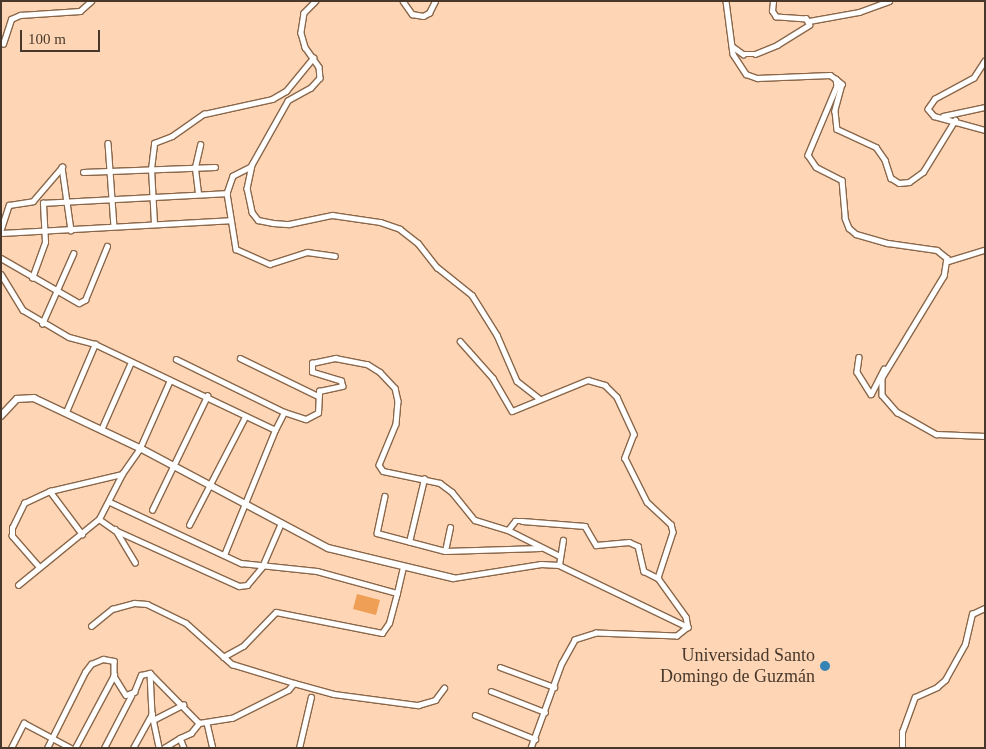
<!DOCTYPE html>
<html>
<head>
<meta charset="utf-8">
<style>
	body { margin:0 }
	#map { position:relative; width:986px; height:749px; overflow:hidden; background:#fed6b6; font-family:"Times New Roman",serif }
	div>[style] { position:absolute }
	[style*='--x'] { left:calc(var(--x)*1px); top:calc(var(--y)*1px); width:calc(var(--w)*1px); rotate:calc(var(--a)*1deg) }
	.green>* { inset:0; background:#f09f57 }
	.roads { filter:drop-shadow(1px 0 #8a674a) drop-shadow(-1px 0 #8a674a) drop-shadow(0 1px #8a674a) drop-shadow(0 -1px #8a674a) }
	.street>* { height:4.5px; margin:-2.25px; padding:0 2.25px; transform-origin:2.25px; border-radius:2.25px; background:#fff }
	.secondary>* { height:5.5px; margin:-2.75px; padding:0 2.75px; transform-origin:2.75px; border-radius:2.75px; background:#fff }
	.dots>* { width:14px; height:14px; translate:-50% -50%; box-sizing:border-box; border:2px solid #fed6b6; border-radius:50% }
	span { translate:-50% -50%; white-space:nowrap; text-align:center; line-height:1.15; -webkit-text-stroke:4.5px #fed6b6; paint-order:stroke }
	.poi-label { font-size:18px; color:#48382b }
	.right { translate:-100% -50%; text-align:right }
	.frame { position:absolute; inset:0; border:2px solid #48382b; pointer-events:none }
	.scale { position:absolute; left:20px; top:30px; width:80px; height:22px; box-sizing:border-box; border:2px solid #48382b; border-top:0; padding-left:6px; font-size:15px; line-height:18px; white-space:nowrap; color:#48382b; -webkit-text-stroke:4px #fed6b6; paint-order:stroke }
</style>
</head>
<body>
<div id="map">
	<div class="green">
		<i style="clip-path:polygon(357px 594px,380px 600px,376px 615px,353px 609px)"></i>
	</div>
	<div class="roads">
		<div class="street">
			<i style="--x:316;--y:1;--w:17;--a:135"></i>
			<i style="--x:304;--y:13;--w:20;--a:99"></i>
			<i style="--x:301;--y:33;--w:15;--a:74"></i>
			<i style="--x:305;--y:47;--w:24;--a:55"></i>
			<i style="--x:319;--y:67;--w:11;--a:85"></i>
			<i style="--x:320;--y:78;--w:13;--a:132"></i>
			<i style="--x:311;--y:88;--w:26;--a:151"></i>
			<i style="--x:288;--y:101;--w:73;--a:119.4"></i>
			<i style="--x:252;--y:165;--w:24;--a:102"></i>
			<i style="--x:247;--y:188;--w:25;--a:78"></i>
			<i style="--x:252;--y:212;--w:10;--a:53"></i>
			<i style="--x:258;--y:220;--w:15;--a:11"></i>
			<i style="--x:273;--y:223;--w:16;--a:4"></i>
			<i style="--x:289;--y:224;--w:44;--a:-11.8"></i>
			<i style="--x:332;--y:215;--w:49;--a:8.3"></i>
			<i style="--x:380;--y:222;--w:21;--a:19"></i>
			<i style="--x:400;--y:229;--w:23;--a:38"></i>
			<i style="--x:418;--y:243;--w:31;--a:52"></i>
			<i style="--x:437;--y:267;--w:45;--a:38.7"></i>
			<i style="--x:472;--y:295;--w:47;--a:58"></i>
			<i style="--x:497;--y:335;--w:50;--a:66.5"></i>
			<i style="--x:517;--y:381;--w:29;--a:38"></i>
			<i style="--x:403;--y:1;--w:16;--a:55"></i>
			<i style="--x:412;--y:14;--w:11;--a:10"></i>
			<i style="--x:423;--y:16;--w:7;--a:-27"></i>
			<i style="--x:429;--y:13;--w:13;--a:-63"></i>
			<i style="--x:726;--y:1;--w:53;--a:82.5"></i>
			<i style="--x:733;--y:54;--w:24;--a:57"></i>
			<i style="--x:746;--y:74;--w:12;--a:20"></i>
			<i style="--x:757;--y:78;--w:73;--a:-2.4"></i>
			<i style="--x:830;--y:75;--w:7;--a:34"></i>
			<i style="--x:836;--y:79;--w:7;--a:82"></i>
			<i style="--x:837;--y:86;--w:75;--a:112.8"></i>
			<i style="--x:808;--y:155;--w:14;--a:56"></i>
			<i style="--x:816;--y:167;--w:29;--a:27"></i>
			<i style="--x:842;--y:180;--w:38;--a:85"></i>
			<i style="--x:845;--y:218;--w:11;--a:68"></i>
			<i style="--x:849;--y:228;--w:9;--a:41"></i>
			<i style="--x:856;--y:234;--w:33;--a:16"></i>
			<i style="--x:888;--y:243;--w:49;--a:8.1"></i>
			<i style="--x:937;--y:250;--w:13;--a:39"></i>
			<i style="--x:947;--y:258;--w:18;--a:99"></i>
			<i style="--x:944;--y:276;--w:119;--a:121.3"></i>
			<i style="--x:882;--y:378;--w:17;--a:90"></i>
			<i style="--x:882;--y:395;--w:23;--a:49"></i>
			<i style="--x:897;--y:412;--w:45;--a:29.4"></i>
			<i style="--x:936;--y:434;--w:49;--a:2.3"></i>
			<i style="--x:809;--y:21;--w:51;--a:-10.2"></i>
			<i style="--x:859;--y:12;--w:32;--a:-20"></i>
			<i style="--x:3;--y:44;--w:26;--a:-72"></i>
			<i style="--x:11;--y:19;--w:10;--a:-24"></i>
			<i style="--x:20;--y:15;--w:60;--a:-3.8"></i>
			<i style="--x:80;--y:11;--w:15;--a:-42"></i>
			<i style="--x:732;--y:46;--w:14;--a:36"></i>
			<i style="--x:743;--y:54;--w:12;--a:0"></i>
			<i style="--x:755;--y:54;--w:24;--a:-22"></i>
			<i style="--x:777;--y:45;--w:38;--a:-32"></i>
			<i style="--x:809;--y:25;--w:7;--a:-117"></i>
			<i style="--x:806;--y:19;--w:30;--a:-176"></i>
			<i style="--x:776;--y:17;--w:7;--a:-124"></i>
			<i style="--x:772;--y:11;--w:10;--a:-84"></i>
			<i style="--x:985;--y:61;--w:20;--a:123"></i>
			<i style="--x:974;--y:78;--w:44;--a:151.7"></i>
			<i style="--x:935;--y:99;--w:12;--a:125"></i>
			<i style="--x:928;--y:109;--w:9;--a:49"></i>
			<i style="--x:934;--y:116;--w:53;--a:15.4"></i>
			<i style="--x:836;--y:79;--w:8;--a:40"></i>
			<i style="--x:842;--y:84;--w:28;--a:105"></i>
			<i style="--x:835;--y:111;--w:18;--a:84"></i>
			<i style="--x:837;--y:129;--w:43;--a:24.8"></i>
			<i style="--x:876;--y:147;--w:16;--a:55"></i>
			<i style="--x:885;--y:160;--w:19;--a:72"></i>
			<i style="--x:891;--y:178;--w:9;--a:32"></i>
			<i style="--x:899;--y:183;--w:10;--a:-6"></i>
			<i style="--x:909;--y:182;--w:17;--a:-36"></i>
			<i style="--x:923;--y:172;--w:61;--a:-58.4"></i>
			<i style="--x:943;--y:116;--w:43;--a:-12.1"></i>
			<i style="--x:108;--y:143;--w:83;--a:85.9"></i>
			<i style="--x:251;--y:167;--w:20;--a:153"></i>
			<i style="--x:233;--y:176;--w:18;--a:109"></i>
			<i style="--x:227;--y:193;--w:57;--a:80.9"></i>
			<i style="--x:236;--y:249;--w:37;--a:24"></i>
			<i style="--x:270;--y:264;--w:39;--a:-18"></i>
			<i style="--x:307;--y:252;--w:28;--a:8"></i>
			<i style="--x:83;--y:172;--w:132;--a:-2.2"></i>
			<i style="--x:198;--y:193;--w:26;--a:-97"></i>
			<i style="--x:195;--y:167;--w:23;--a:-77"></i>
			<i style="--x:154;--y:224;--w:55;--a:-93.1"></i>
			<i style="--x:151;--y:169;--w:26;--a:-83"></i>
			<i style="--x:154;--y:143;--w:19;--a:-21"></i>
			<i style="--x:172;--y:136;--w:39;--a:-35"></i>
			<i style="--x:204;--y:114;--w:70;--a:-12.4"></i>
			<i style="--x:272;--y:99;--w:16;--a:-30"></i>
			<i style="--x:286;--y:91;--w:43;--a:-50.7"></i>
			<i style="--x:1;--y:229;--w:25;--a:-72"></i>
			<i style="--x:9;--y:205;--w:24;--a:-9"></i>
			<i style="--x:33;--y:201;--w:45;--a:-49.5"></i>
			<i style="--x:62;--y:167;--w:64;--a:81.9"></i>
			<i style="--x:1;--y:233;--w:229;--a:-3.2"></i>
			<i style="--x:1;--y:258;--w:90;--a:30"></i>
			<i style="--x:79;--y:303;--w:7;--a:-27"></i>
			<i style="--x:85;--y:300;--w:58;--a:-67.8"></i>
			<i style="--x:948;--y:261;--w:39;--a:-17"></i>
			<i style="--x:1;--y:274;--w:42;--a:58.6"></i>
			<i style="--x:23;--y:310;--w:53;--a:30.4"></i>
			<i style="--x:69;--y:337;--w:27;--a:15"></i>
			<i style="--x:95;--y:344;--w:199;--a:25.5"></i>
			<i style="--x:275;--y:430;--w:20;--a:-63"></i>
			<i style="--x:32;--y:278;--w:38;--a:-70"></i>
			<i style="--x:45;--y:242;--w:39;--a:-93"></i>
			<i style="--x:43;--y:203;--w:184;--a:-3.1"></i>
			<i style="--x:42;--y:324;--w:77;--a:-66.1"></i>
			<i style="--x:460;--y:341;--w:50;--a:48.3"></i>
			<i style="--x:493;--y:378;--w:38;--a:60"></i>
			<i style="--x:512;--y:411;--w:82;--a:-22.2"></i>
			<i style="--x:588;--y:380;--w:18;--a:16"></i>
			<i style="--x:605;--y:385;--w:17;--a:45"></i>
			<i style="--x:617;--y:397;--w:41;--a:65.3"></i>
			<i style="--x:634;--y:434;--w:26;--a:111"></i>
			<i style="--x:625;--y:458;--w:49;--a:63.4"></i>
			<i style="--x:647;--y:502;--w:33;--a:43"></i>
			<i style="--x:671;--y:524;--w:8;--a:76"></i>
			<i style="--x:673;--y:532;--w:48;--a:108.1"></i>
			<i style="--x:658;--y:578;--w:48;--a:54.3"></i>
			<i style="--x:686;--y:617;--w:10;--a:79"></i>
			<i style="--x:859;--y:357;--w:15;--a:98"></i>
			<i style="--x:857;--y:372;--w:26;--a:58"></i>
			<i style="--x:871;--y:394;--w:28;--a:-63"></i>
			<i style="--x:240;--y:358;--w:87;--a:26"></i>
			<i style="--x:176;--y:359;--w:120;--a:26.1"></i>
			<i style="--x:284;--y:412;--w:23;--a:18"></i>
			<i style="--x:306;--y:419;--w:13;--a:-27"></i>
			<i style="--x:318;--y:413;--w:22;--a:-87"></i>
			<i style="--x:319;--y:391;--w:24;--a:-12"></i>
			<i style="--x:342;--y:386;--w:5;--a:-101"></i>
			<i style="--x:341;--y:381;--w:30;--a:-163"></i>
			<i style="--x:312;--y:372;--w:9;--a:-90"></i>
			<i style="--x:312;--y:363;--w:24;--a:-12"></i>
			<i style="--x:335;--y:358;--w:33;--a:11"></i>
			<i style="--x:367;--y:364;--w:15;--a:32"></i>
			<i style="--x:380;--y:372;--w:22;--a:47"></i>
			<i style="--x:395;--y:388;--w:13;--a:77"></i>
			<i style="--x:398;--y:401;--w:23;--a:95"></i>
			<i style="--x:396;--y:424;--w:44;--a:112.5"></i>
			<i style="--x:379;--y:465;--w:7;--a:56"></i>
			<i style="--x:383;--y:471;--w:58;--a:11.9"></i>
			<i style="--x:440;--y:483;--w:15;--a:37"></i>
			<i style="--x:452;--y:492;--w:36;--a:51"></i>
			<i style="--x:475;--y:520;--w:34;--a:17"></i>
			<i style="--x:508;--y:530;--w:58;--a:26.6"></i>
			<i style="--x:66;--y:412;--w:74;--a:-66.9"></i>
			<i style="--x:101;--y:430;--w:74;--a:-66.2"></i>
			<i style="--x:50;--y:491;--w:54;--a:53.3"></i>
			<i style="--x:385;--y:496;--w:38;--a:102"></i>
			<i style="--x:377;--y:533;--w:70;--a:14.8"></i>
			<i style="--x:445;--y:551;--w:95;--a:-1.8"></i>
			<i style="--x:110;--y:502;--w:145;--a:25"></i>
			<i style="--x:241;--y:563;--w:76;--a:6"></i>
			<i style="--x:317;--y:571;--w:83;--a:15.4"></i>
			<i style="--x:397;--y:593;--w:26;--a:-77"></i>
			<i style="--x:152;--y:510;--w:127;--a:-64.2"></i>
			<i style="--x:99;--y:519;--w:19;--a:35"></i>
			<i style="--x:189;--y:525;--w:122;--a:-62.6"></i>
			<i style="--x:508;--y:530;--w:11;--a:-52"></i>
			<i style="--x:515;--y:521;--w:7;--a:0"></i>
			<i style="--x:522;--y:521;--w:63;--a:4.5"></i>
			<i style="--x:585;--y:526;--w:22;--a:60"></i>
			<i style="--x:596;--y:545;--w:33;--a:-5"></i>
			<i style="--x:629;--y:542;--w:10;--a:24"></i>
			<i style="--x:638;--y:546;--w:26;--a:77"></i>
			<i style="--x:644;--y:571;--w:16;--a:27"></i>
			<i style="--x:409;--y:542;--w:65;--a:-76.6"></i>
			<i style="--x:445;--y:551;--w:24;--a:-78"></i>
			<i style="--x:224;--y:555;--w:135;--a:-67.8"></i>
			<i style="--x:135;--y:563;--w:39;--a:-121"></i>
			<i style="--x:115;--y:530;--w:136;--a:24.3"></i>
			<i style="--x:239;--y:586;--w:8;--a:-7"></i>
			<i style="--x:247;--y:585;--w:23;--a:-50"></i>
			<i style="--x:262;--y:567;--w:48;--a:-66.6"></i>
			<i style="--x:559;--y:565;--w:25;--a:-81"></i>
			<i style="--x:38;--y:566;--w:40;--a:-131"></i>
			<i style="--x:12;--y:536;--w:8;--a:-90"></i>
			<i style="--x:12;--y:528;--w:28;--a:-64"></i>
			<i style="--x:24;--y:503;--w:29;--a:-25"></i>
			<i style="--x:50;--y:491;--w:74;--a:-13.3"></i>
			<i style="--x:453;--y:578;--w:89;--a:-9"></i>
			<i style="--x:541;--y:564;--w:18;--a:3"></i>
			<i style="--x:559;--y:565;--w:143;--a:25.7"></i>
			<i style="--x:688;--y:627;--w:14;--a:141"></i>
			<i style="--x:677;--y:636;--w:81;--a:-177.9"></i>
			<i style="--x:596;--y:633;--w:22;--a:162"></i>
			<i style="--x:575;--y:640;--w:26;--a:119"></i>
			<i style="--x:562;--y:663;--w:90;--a:110"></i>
			<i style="--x:18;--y:585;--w:104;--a:-39.2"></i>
			<i style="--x:99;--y:519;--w:51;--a:-62.9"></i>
			<i style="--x:122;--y:474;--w:32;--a:-55"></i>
			<i style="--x:140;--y:448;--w:74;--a:-66.2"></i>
			<i style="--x:91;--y:626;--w:27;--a:-39"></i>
			<i style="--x:112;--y:609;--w:23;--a:-15"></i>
			<i style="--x:134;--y:603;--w:13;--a:4"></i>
			<i style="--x:147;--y:604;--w:43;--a:26"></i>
			<i style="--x:186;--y:623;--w:62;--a:41.7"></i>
			<i style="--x:232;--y:664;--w:65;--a:17"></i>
			<i style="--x:294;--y:683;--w:41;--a:15.4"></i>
			<i style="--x:334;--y:694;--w:85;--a:7.5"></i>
			<i style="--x:418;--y:705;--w:18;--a:-16"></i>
			<i style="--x:435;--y:700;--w:15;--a:-53"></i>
			<i style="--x:223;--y:657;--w:23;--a:-29"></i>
			<i style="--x:243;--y:646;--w:47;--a:-45.9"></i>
			<i style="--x:276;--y:612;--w:108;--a:11.2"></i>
			<i style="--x:382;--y:633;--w:12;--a:-55"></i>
			<i style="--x:389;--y:623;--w:31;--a:-75"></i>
			<i style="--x:500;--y:667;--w:58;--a:20.3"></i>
			<i style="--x:150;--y:673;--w:41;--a:87.2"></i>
			<i style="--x:152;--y:714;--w:35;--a:78"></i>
			<i style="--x:491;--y:691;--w:58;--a:21.3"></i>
			<i style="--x:475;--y:715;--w:65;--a:21.8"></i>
			<i style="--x:153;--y:720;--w:34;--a:-27"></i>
			<i style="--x:207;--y:723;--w:26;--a:77"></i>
			<i style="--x:180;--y:738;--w:12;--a:-24"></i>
			<i style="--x:191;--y:733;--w:13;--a:-51"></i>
			<i style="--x:11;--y:748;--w:28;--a:-63"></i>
			<i style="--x:24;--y:723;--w:53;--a:28"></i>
			<i style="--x:47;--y:748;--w:85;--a:-63.4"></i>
			<i style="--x:85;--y:672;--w:10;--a:-53"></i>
			<i style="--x:91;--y:664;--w:13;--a:-23"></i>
			<i style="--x:103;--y:659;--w:11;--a:10"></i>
			<i style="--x:114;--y:661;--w:15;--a:90"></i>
			<i style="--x:114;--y:676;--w:22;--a:58"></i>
			<i style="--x:126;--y:695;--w:9;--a:-21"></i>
			<i style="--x:134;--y:692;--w:18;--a:-68"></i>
			<i style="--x:141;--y:675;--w:9;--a:-13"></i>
			<i style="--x:150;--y:673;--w:70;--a:45.6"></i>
			<i style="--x:199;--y:723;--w:33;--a:-9"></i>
			<i style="--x:232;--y:718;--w:63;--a:-26.6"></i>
			<i style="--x:288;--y:690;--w:9;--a:-49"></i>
			<i style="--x:75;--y:748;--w:83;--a:-61.9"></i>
			<i style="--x:104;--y:748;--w:59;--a:-62.6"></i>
			<i style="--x:133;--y:748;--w:39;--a:-61"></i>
			<i style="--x:164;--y:748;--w:19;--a:-32"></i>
			<i style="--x:180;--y:738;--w:11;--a:68"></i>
			<i style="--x:299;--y:748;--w:52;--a:-76.8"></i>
			<i style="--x:902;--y:748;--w:16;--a:-90"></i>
			<i style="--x:902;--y:732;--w:37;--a:-70"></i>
			<i style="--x:915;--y:697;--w:24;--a:-24"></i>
			<i style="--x:937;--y:687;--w:11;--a:-41"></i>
			<i style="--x:945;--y:680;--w:41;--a:-60.9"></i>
			<i style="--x:965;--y:644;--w:31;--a:-77"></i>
			<i style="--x:972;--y:614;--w:14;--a:-25"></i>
		</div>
		<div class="secondary">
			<i style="--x:1;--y:416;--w:23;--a:-47"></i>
			<i style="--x:17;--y:399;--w:17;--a:-3"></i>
			<i style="--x:34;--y:398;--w:117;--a:25.3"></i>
			<i style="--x:140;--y:448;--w:213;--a:28"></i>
			<i style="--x:328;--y:548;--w:129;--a:13.5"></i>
		</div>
	</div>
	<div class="dots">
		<i style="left:825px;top:666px;background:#3683b6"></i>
	</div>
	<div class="poi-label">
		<span class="right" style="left:815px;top:666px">Universidad Santo<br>Domingo de Guzmán</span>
	</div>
	<div class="frame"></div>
	<div class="scale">100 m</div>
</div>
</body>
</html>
